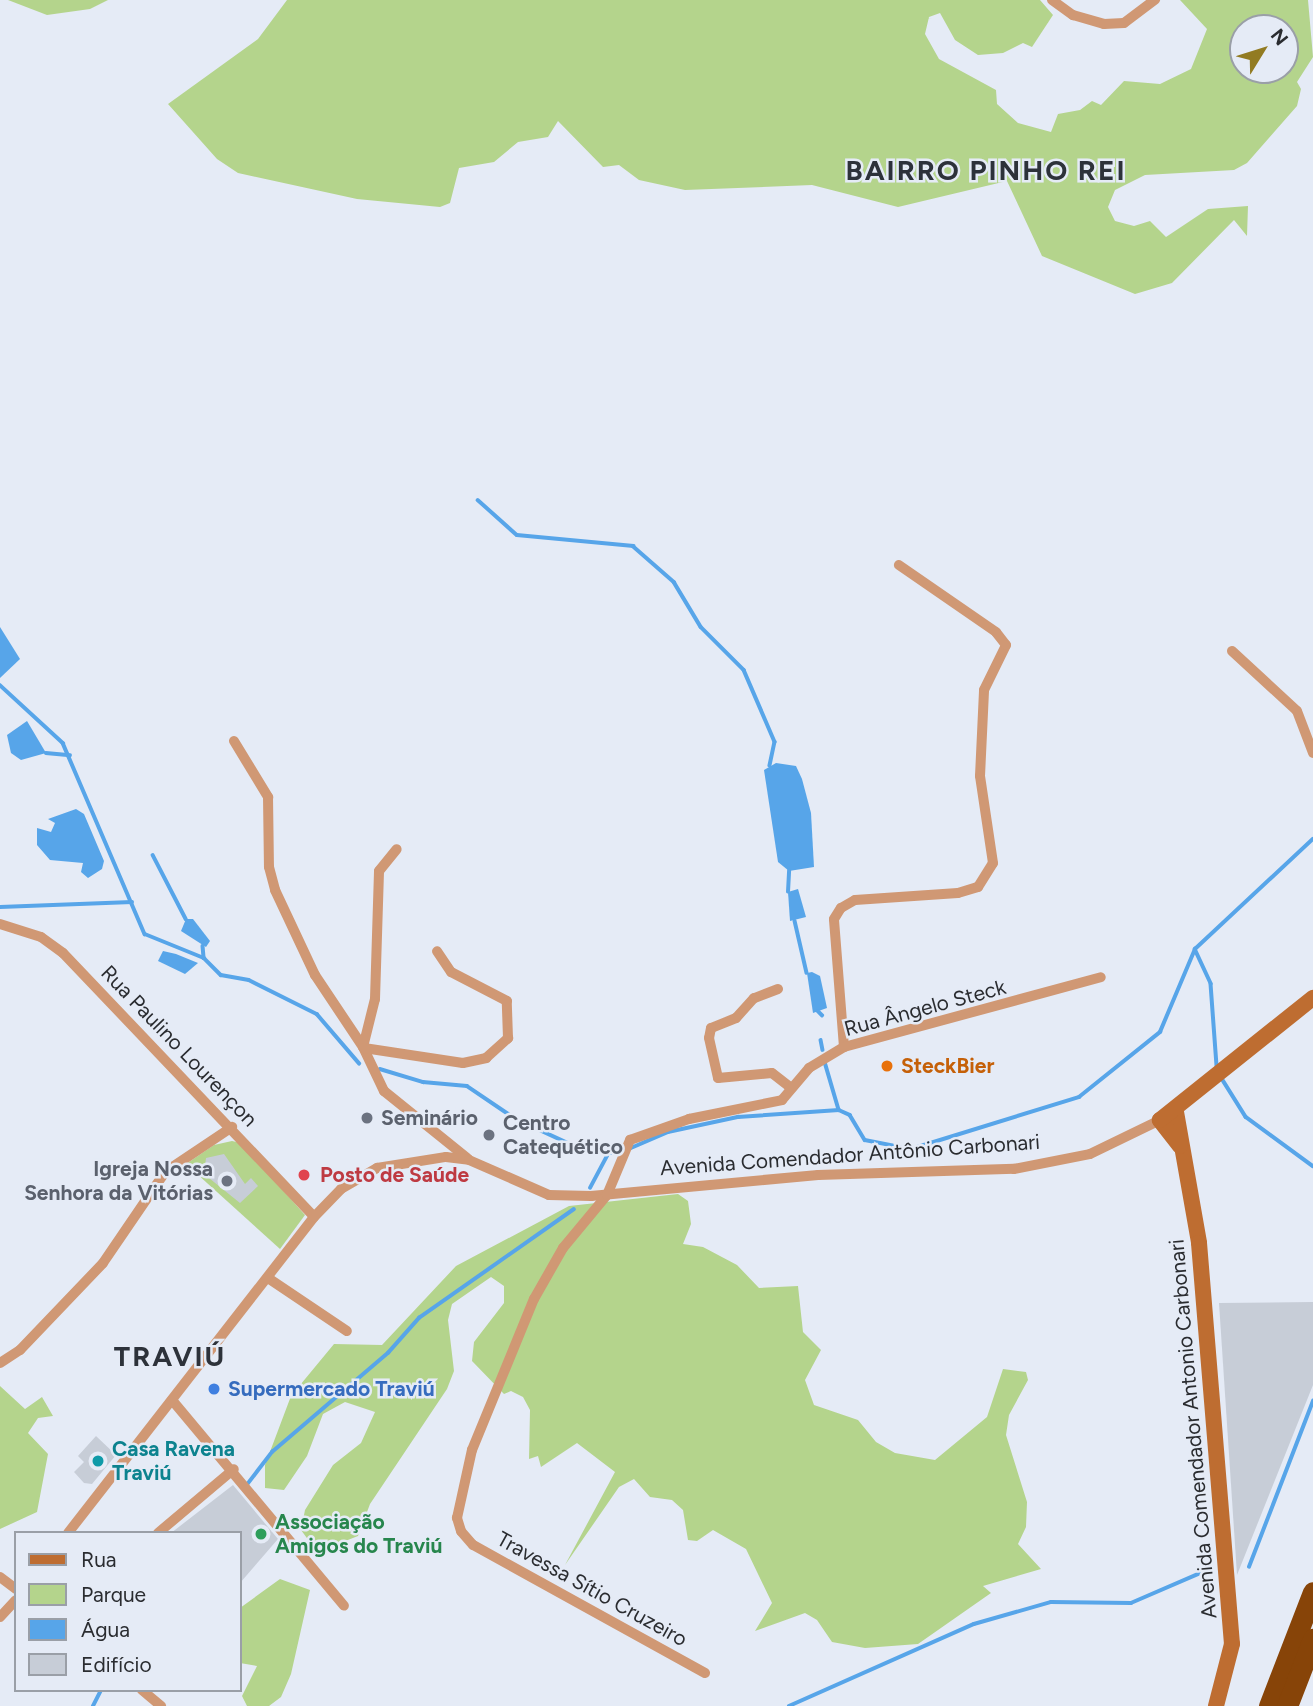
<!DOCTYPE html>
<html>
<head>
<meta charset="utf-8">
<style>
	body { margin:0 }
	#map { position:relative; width:1313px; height:1706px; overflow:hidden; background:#e5ebf6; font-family:Figtree,sans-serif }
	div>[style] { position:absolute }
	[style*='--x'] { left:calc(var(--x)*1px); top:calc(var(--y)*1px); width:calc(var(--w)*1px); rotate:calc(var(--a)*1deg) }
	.green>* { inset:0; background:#b4d48c }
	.water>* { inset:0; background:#57a5e9 }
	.stream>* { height:3.5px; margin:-1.75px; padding:0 1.75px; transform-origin:1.75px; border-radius:1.75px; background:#57a5e9 }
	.building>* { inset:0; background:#c7cdd7 }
	.street>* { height:10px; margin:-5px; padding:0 5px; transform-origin:5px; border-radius:5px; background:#d09874 }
	.secondary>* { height:16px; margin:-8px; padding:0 8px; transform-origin:8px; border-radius:8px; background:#be6d31 }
	.highway>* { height:21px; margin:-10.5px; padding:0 10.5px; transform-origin:10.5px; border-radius:10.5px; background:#874408 }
	.dots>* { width:19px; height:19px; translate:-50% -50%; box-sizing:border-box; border:4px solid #e5ebf6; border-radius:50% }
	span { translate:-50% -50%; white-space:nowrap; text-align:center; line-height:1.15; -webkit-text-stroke:5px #e5ebf6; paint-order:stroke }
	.street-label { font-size:21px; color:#2a2c30 }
	.food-label { font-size:21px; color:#c56008; font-weight:700 }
	.left { translate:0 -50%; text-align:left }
	.worship-label { font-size:21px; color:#5b616d; font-weight:700 }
	.right { translate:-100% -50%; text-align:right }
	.health-label { font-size:21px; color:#be3a42; font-weight:700 }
	.shop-label { font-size:21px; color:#366cbe; font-weight:700 }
	.culture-label { font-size:21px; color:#0d838f; font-weight:700 }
	.leisure-label { font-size:21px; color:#27864d; font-weight:700 }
	.district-label { font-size:28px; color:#2d323a; font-weight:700; letter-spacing:2px }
	.legend { position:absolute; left:14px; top:1531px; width:228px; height:161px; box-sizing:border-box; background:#e5ebf6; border:2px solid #9a9fa7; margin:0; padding:9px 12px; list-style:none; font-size:21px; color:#2a2c30 }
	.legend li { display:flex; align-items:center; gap:14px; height:35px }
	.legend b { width:35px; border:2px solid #9a9fa7 }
	.north { position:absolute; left:1229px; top:14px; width:70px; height:70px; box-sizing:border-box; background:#e5ebf6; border:2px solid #9a9fa7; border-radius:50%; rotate:52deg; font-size:19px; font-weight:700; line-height:28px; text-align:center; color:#2a2c30 }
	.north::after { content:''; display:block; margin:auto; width:24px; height:32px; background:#927b22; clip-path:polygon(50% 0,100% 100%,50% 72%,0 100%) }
</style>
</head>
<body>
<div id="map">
	<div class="green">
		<i style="clip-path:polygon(8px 0,108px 0,90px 9px,47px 15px)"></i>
		<i style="clip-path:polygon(evenodd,287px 0,1040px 0,1053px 15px,1032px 47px,1023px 43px,1003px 53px,978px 55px,955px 40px,940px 13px,929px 17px,925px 34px,939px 59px,996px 90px,997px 104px,1018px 123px,1051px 132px,1058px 114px,1080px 110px,1092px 101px,1101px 105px,1124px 81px,1160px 84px,1191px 69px,1207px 29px,1180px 0,1308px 0,1313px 57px,1297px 82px,1301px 89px,1297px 106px,1247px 163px,1234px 170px,1145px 175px,1115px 190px,1108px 207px,1115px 221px,1134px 226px,1150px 221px,1166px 237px,1208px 209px,1248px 206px,1247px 236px,1234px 220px,1172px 283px,1135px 294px,1042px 256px,1007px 181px,898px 207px,812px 185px,685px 190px,639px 180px,619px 165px,603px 167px,558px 121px,548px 137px,518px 142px,494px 162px,459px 168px,450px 203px,440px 207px,357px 199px,238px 173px,217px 159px,168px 104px,258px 39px,287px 0,1243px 28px,1285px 28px,1285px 70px,1243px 70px,1243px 28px)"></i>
		<i style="clip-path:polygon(232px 1141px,241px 1143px,305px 1215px,280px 1249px,186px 1164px,214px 1145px)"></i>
		<i style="clip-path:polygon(678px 1194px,688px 1201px,691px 1224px,683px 1244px,703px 1247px,737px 1265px,759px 1288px,798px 1286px,803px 1332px,821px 1350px,805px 1380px,814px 1405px,858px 1420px,876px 1442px,895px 1453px,935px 1460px,987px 1417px,1003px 1369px,1026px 1372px,1028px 1380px,1009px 1415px,1006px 1435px,1027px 1502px,1026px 1527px,1018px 1544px,1041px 1569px,983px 1586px,991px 1593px,918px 1644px,865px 1648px,832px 1642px,817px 1620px,805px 1613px,755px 1631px,772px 1603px,746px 1549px,713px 1530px,697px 1541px,688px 1540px,683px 1510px,672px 1500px,650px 1497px,634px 1479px,619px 1487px,565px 1565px,615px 1472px,577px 1443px,541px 1467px,538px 1456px,529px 1459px,530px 1410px,523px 1397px,511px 1391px,504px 1394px,472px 1361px,474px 1342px,504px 1303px,504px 1286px,491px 1277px,452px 1304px,448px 1320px,454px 1371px,447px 1389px,370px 1504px,358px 1536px,330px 1547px,312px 1545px,301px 1530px,305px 1510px,333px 1465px,361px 1443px,375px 1412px,345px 1402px,323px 1414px,307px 1456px,284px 1490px,265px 1488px,265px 1465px,291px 1396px,334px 1344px,382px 1345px,456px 1266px,569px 1206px)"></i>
		<i style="clip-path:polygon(0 1386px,25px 1409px,42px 1397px,53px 1416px,38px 1418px,28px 1433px,48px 1454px,37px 1512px,0 1529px)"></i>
		<i style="clip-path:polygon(280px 1579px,310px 1590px,291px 1674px,281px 1697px,269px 1706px,247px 1706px,242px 1696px,257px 1666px,240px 1663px,240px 1608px)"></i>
	</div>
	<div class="water">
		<i style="clip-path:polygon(0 627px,20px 659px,0 678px)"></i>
		<i style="clip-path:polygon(27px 721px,46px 753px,21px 760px,11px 753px,7px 735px)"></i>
		<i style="clip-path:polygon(776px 763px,796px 766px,802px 779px,811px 813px,814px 867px,789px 871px,778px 862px,764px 770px)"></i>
		<i style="clip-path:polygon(76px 809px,84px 814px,104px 861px,102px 869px,88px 878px,81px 872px,83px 863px,50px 860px,37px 845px,37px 828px,51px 832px,55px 823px,48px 819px)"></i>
		<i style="clip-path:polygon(798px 889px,806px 917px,790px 921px,788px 892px)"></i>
		<i style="clip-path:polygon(186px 919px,193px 919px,210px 941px,206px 947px,181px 931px)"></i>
		<i style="clip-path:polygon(163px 951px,176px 954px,198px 963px,185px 974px,158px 961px)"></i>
		<i style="clip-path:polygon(812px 972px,820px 976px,827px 1008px,813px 1013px,807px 973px)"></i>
	</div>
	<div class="stream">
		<i style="--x:478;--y:500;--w:52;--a:41.9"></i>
		<i style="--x:517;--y:535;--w:117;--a:5.4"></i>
		<i style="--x:633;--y:546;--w:55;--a:41.3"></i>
		<i style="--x:674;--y:582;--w:52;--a:59"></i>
		<i style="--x:701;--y:627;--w:61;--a:45"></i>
		<i style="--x:744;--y:670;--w:78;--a:66.7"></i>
		<i style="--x:775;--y:742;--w:24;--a:102"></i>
		<i style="--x:0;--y:685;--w:86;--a:42.6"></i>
		<i style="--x:63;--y:743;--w:208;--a:66.8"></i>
		<i style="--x:145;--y:934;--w:64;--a:22.1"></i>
		<i style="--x:204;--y:958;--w:24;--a:45"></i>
		<i style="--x:221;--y:975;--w:28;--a:10"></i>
		<i style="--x:249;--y:980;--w:76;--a:26.6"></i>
		<i style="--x:317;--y:1014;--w:65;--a:49.4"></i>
		<i style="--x:46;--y:753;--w:24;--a:5"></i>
		<i style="--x:153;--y:855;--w:72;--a:62.7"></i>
		<i style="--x:788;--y:892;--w:21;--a:-87"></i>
		<i style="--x:0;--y:907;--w:132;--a:-2.2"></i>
		<i style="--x:795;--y:921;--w:53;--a:77"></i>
		<i style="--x:203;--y:946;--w:12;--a:85"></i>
		<i style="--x:1195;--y:949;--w:38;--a:65"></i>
		<i style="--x:1211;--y:984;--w:82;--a:85.8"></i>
		<i style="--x:818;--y:1011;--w:6;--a:45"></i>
		<i style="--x:821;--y:1040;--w:10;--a:79"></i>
		<i style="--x:825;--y:1062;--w:50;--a:73.7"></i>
		<i style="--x:380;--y:1069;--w:45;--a:16.8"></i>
		<i style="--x:423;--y:1082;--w:44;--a:5.2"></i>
		<i style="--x:467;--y:1086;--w:59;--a:34"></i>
		<i style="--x:516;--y:1119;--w:72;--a:24.8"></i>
		<i style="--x:581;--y:1149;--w:34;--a:7"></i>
		<i style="--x:1221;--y:1077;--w:47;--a:58"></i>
		<i style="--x:1246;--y:1117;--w:83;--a:36.2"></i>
		<i style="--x:631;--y:1148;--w:40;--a:-23.4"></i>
		<i style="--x:668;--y:1132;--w:72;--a:-12.1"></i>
		<i style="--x:738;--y:1117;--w:101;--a:-4"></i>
		<i style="--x:839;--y:1110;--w:12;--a:24"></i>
		<i style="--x:850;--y:1115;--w:29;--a:59"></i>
		<i style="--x:865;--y:1140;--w:47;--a:11.1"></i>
		<i style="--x:911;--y:1149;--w:176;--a:-17.2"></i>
		<i style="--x:1079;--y:1097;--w:104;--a:-38.7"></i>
		<i style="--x:1160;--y:1032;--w:90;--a:-67.1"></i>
		<i style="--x:1195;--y:949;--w:161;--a:-43"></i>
		<i style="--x:590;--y:1188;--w:36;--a:-62"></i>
		<i style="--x:246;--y:1486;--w:43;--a:-52.6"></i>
		<i style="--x:272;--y:1452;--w:153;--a:-40.5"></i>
		<i style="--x:388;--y:1353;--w:47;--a:-48.5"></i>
		<i style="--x:419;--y:1318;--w:189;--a:-35.1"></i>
		<i style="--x:1249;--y:1567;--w:178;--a:-68.9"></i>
		<i style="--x:93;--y:1706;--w:18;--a:-63"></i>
		<i style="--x:789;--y:1706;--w:202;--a:-23.9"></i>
		<i style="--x:974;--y:1624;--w:80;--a:-15.9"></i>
		<i style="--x:1051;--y:1602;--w:80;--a:0.7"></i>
		<i style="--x:1131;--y:1603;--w:78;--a:-23.3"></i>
	</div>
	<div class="building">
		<i style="clip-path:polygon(224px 1154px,245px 1184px,251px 1178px,258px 1186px,240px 1203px,204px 1174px,206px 1158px)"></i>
		<i style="clip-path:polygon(1313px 1302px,1313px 1385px,1237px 1575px,1219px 1303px)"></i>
		<i style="clip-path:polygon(96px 1436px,116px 1455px,92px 1484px,84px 1483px,74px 1472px,84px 1462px,78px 1456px)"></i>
		<i style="clip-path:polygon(233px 1485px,278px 1539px,240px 1583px,240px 1533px,171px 1533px)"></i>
	</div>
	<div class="street">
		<i style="--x:1052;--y:0;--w:26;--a:36"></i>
		<i style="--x:1073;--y:15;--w:32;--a:16"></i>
		<i style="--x:1104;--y:24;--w:20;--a:-3"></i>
		<i style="--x:1124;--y:23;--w:39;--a:-37"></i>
		<i style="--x:1232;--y:651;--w:88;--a:42.7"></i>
		<i style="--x:1297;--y:711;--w:45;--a:69.1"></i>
		<i style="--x:234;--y:741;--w:66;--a:58.7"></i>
		<i style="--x:268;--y:797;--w:70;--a:89.2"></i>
		<i style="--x:269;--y:867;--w:24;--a:75"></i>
		<i style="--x:275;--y:890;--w:94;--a:64.8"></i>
		<i style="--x:315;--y:975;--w:87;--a:56.3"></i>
		<i style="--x:363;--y:1047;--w:49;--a:64.5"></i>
		<i style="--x:384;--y:1091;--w:107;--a:38.9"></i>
		<i style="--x:0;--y:924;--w:43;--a:17.6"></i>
		<i style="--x:41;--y:937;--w:27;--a:36"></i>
		<i style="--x:63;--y:953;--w:364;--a:46.4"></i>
		<i style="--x:778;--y:989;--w:26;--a:159"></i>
		<i style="--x:754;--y:998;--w:27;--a:132"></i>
		<i style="--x:736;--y:1018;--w:27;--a:158"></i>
		<i style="--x:711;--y:1028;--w:10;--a:101"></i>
		<i style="--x:709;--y:1038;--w:41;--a:77.3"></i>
		<i style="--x:718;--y:1078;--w:54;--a:-5.3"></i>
		<i style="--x:772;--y:1073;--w:24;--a:38"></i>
		<i style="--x:363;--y:1047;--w:49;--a:-76"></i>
		<i style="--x:375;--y:999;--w:128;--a:-88.2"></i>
		<i style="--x:379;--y:871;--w:28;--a:-51"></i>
		<i style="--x:844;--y:1047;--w:128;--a:-94.5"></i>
		<i style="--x:834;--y:919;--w:13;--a:-58"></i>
		<i style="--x:841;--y:908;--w:16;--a:-30"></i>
		<i style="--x:855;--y:900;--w:103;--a:-3.9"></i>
		<i style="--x:958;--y:893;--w:21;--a:-17"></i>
		<i style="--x:978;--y:887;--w:28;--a:-58"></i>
		<i style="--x:993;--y:863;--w:88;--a:-98.5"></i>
		<i style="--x:980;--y:776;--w:86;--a:-87.3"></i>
		<i style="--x:984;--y:690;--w:50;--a:-63.9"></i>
		<i style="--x:1006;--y:645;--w:16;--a:-128"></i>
		<i style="--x:996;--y:632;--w:118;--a:-145.4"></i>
		<i style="--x:364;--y:1048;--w:100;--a:8.6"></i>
		<i style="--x:463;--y:1063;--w:24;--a:-12"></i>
		<i style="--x:486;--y:1058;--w:30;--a:-42"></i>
		<i style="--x:508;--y:1038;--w:37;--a:-92"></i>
		<i style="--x:507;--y:1001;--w:63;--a:-152.6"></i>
		<i style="--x:451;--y:972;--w:25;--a:-124"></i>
		<i style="--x:268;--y:1278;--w:95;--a:33.9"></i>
		<i style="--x:0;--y:1363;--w:24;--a:-33"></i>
		<i style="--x:20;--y:1350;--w:120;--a:-46.3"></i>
		<i style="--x:103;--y:1263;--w:110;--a:-55.7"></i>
		<i style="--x:165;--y:1172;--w:81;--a:-33.9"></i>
		<i style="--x:172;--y:1400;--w:268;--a:50.1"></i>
		<i style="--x:68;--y:1533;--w:400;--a:-52.1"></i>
		<i style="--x:314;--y:1217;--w:39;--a:-46"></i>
		<i style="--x:341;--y:1189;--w:42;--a:-30.3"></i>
		<i style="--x:377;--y:1168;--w:70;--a:-9.1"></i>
		<i style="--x:446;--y:1157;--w:23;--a:7"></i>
		<i style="--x:469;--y:1160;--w:87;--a:23.6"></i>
		<i style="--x:549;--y:1195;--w:42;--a:1.4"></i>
		<i style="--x:591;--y:1196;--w:228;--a:-5.3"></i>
		<i style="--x:818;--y:1175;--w:196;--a:-1.8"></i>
		<i style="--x:1014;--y:1169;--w:77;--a:-11.2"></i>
		<i style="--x:1090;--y:1154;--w:78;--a:-25.9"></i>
		<i style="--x:158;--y:1533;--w:99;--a:-40.1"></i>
		<i style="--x:0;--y:1577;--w:20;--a:37"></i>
		<i style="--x:0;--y:1617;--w:23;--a:-47"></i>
		<i style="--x:705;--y:1673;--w:265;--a:-151.1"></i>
		<i style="--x:473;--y:1545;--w:18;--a:-131"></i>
		<i style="--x:461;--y:1531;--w:14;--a:-107"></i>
		<i style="--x:457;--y:1518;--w:70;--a:-77.6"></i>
		<i style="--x:472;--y:1450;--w:163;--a:-67.7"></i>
		<i style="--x:534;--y:1299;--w:59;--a:-60.4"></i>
		<i style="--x:563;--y:1248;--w:69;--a:-50.3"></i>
		<i style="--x:607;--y:1195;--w:60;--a:-67.3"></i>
		<i style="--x:630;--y:1140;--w:63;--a:-19.6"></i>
		<i style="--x:689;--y:1119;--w:95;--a:-11.5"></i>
		<i style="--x:782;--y:1100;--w:42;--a:-49.8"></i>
		<i style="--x:809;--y:1068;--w:41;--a:-31"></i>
		<i style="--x:844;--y:1047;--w:266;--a:-15.2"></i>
		<i style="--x:142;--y:1690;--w:25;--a:40"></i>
	</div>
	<div class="secondary">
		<i style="--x:1176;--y:1112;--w:133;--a:80"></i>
		<i style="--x:1199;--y:1243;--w:402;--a:85.3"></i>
		<i style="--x:1232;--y:1644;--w:64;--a:104.5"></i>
		<i style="--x:1180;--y:1146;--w:33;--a:-128"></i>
		<i style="--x:1160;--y:1120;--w:196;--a:-38.6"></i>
	</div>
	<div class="highway">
		<i style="--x:1269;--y:1706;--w:122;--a:-68.9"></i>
		<i style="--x:1287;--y:1706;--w:72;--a:-68.8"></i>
	</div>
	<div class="dots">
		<i style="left:887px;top:1066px;background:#e8710a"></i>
		<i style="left:367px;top:1118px;background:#6b7280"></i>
		<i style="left:489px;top:1135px;background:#6b7280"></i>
		<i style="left:304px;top:1175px;background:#e0444e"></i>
		<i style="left:227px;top:1181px;background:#6b7280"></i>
		<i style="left:214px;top:1389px;background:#3f7fe0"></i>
		<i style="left:98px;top:1461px;background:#0f9aa8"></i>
		<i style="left:261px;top:1534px;background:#2e9e5b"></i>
	</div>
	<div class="street-label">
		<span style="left:925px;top:1008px;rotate:-15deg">Rua Ângelo Steck</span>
		<span style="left:179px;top:1046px;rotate:46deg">Rua Paulino Lourençon</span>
		<span style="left:850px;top:1155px;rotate:-4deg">Avenida Comendador Antônio Carbonari</span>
		<span style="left:1193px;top:1429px;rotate:-95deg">Avenida Comendador Antonio Carbonari</span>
		<span style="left:592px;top:1589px;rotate:29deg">Travessa Sítio Cruzeiro</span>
	</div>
	<div class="food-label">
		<span class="left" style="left:901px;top:1066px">SteckBier</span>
	</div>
	<div class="worship-label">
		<span class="left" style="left:381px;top:1118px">Seminário</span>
		<span class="left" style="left:503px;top:1135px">Centro<br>Catequético</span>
		<span class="right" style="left:213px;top:1181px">Igreja Nossa<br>Senhora da Vitórias</span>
	</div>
	<div class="health-label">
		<span class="left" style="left:320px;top:1175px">Posto de Saúde</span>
	</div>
	<div class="shop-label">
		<span class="left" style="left:228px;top:1389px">Supermercado Traviú</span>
	</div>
	<div class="culture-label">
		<span class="left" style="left:112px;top:1461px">Casa Ravena<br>Traviú</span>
	</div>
	<div class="leisure-label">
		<span class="left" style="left:275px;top:1534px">Associação<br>Amigos do Traviú</span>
	</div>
	<div class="district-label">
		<span style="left:986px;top:170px">BAIRRO PINHO REI</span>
		<span style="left:170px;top:1356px">TRAVIÚ</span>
	</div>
	<ul class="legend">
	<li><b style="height:9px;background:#be6d31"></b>Rua</li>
	<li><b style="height:19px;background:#b4d48c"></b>Parque</li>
	<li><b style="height:19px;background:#57a5e9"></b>Água</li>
	<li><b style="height:19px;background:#c7cdd7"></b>Edifício</li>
	</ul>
	<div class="north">N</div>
</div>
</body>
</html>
